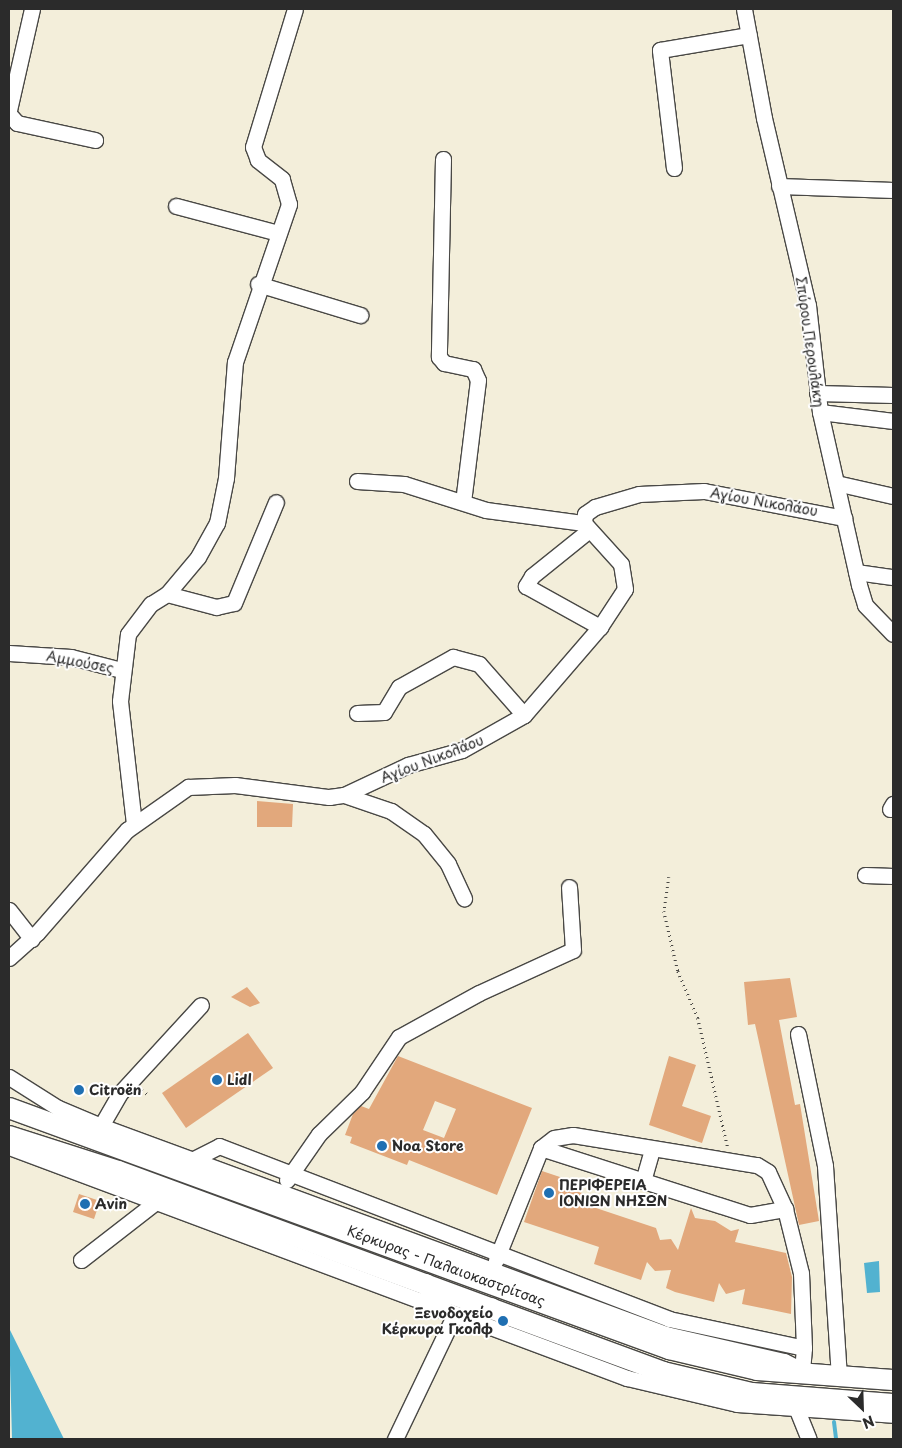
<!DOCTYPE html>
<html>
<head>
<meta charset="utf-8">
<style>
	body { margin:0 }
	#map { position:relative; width:902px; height:1448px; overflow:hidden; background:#f3eeda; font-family:"Playpen Sans",sans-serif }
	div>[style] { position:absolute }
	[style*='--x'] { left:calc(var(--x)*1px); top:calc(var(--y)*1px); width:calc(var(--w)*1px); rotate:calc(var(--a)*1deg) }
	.water>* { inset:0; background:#52b2d0 }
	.stream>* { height:4px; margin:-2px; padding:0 2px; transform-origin:2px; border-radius:2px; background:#52b2d0 }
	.building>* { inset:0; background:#e2a87c }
	.path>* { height:2.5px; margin-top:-1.25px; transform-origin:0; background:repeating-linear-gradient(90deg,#494845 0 1px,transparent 0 5px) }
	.roads { filter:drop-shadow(1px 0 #494845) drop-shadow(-1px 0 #494845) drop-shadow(0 1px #494845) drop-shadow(0 -1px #494845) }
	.minor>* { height:15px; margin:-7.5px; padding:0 7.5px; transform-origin:7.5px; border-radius:7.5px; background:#fff }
	.major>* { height:20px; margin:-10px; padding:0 10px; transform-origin:10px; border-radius:10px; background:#fff }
	.dots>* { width:14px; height:14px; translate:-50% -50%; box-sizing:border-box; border:2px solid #fff; border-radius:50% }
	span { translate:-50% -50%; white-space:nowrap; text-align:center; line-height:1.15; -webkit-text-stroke:4px #fff; paint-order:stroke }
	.street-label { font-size:14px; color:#2b2b2b }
	.poi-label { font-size:14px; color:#2b2b2b; font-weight:700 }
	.left { translate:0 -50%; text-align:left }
	.right { translate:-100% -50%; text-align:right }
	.frame { position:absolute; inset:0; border:10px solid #2b2b2b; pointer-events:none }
	.north { position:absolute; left:837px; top:1383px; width:50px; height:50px; -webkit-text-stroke:4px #fff; paint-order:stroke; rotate:156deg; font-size:14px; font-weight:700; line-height:20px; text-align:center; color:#2b2b2b }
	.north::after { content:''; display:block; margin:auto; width:18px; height:22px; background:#2b2b2b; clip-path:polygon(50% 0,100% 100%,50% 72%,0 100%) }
</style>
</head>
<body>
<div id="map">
	<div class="water">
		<i style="clip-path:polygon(879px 1261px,880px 1292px,867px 1293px,864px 1263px)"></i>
		<i style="clip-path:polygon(9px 1328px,62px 1435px,64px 1439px,12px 1439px)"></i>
	</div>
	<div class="stream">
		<i style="--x:834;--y:1422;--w:17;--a:83"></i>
	</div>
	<div class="building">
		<i style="clip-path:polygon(257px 801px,293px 804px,292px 827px,257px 827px)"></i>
		<i style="clip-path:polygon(790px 978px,797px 1017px,779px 1020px,795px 1105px,800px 1104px,819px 1221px,799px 1225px,755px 1024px,748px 1025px,744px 982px)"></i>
		<i style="clip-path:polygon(247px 987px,260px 1003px,250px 1007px,231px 997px)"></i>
		<i style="clip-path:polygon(248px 1033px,273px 1068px,186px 1128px,162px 1093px)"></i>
		<i style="clip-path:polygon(evenodd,398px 1056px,532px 1108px,497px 1195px,409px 1160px,407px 1165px,350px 1143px,352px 1137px,345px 1135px,353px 1114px,361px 1106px,369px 1109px,398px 1056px,435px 1101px,456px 1109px,444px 1138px,423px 1130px,435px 1101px)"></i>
		<i style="clip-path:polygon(669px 1056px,696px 1065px,682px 1106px,711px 1116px,702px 1143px,649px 1125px)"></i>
		<i style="clip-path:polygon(542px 1171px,572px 1181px,570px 1189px,594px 1197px,591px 1205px,596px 1208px,656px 1228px,660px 1240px,671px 1239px,678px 1250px,691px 1208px,695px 1218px,715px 1221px,731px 1231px,739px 1229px,735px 1242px,786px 1253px,792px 1277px,791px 1314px,742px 1304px,745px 1289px,726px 1294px,719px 1283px,714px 1302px,675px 1292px,666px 1288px,671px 1270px,655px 1271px,647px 1262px,641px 1280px,594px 1264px,599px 1247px,524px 1222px)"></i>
		<i style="clip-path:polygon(79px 1194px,100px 1201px,94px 1219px,73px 1212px)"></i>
	</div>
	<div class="path">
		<i style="--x:669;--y:877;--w:34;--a:98"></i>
		<i style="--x:664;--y:911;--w:62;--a:76.9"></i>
		<i style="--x:678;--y:971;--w:51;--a:66.9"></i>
		<i style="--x:698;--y:1018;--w:133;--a:77"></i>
		<i style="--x:142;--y:1090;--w:9;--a:36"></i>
	</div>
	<div class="roads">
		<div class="minor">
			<i style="--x:744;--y:9;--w:111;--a:79.6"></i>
			<i style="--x:764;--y:118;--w:192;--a:76.8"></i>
			<i style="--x:808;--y:305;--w:108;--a:83.6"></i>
			<i style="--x:820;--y:412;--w:177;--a:77.3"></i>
			<i style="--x:859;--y:585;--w:21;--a:73"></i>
			<i style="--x:865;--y:605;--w:40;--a:46"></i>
			<i style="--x:9;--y:110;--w:104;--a:-77.2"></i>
			<i style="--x:9;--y:114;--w:12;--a:48"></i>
			<i style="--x:17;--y:123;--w:80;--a:12.3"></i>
			<i style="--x:443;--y:159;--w:198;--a:91.2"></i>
			<i style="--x:439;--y:357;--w:8;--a:50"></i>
			<i style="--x:444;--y:363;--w:30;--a:12"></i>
			<i style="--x:473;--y:369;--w:12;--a:66"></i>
			<i style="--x:478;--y:380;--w:123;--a:97"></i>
			<i style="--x:674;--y:168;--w:119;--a:-96.8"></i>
			<i style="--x:660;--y:50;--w:90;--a:-9.6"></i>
			<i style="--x:779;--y:186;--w:114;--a:2"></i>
			<i style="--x:176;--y:206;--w:106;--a:14.8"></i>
			<i style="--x:258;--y:284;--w:107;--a:16.9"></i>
			<i style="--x:817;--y:393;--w:76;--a:1.5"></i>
			<i style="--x:820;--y:412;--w:74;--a:7"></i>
			<i style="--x:357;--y:481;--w:47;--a:3.7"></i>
			<i style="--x:404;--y:484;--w:86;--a:17.6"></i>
			<i style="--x:486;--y:510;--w:99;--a:7.6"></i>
			<i style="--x:836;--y:483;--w:58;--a:12.8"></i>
			<i style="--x:588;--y:531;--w:72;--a:141.2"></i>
			<i style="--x:532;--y:576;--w:12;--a:121"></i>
			<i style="--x:526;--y:586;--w:85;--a:29"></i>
			<i style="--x:856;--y:572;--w:37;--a:8"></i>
			<i style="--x:167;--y:594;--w:48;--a:-50"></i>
			<i style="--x:198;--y:557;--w:39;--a:-61"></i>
			<i style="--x:217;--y:523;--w:46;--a:-78.7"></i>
			<i style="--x:226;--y:478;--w:116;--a:-85.6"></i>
			<i style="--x:235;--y:362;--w:167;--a:-71.1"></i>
			<i style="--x:289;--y:204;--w:26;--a:-106"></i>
			<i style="--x:282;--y:179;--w:31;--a:-142"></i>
			<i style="--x:258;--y:160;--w:14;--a:-111"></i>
			<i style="--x:253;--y:147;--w:144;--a:-73.1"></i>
			<i style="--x:9;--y:653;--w:62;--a:3.7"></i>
			<i style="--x:71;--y:657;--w:52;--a:14.6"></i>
			<i style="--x:357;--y:713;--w:27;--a:-2"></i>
			<i style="--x:384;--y:712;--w:29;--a:-59"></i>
			<i style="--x:399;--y:687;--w:62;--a:-29.1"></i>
			<i style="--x:453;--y:657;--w:27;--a:15"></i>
			<i style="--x:479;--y:664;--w:68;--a:48.6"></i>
			<i style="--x:344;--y:795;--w:50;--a:18.8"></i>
			<i style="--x:391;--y:811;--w:40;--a:34.9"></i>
			<i style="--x:424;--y:834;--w:38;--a:51"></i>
			<i style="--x:448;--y:864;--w:38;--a:65"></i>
			<i style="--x:890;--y:809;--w:6;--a:-59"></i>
			<i style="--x:134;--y:824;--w:124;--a:-96.5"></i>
			<i style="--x:120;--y:701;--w:67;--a:-83.2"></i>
			<i style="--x:128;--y:634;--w:38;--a:-53"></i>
			<i style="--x:151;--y:604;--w:19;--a:-32"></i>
			<i style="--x:167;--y:594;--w:51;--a:14.9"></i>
			<i style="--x:216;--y:607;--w:18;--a:-13"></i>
			<i style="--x:234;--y:603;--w:109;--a:-67.4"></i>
			<i style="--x:865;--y:875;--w:28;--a:2"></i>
			<i style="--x:9;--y:910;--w:37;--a:52"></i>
			<i style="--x:9;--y:958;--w:38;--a:-42"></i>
			<i style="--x:37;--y:933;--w:137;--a:-48.9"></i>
			<i style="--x:127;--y:830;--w:75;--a:-35.2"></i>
			<i style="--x:188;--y:787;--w:47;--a:-2.4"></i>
			<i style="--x:235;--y:785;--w:95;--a:7.3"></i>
			<i style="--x:329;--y:797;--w:15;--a:-8"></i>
			<i style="--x:344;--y:795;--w:71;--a:-25.1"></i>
			<i style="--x:408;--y:765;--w:56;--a:-15.5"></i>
			<i style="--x:462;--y:750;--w:71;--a:-29.4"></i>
			<i style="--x:524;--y:715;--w:116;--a:-49.2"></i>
			<i style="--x:600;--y:627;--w:45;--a:-56.7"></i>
			<i style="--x:625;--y:589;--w:25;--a:-99"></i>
			<i style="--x:621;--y:564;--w:55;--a:-132.1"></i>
			<i style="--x:584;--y:523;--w:9;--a:-84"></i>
			<i style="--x:585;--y:514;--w:12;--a:-35"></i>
			<i style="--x:595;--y:507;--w:46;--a:-16.5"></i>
			<i style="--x:639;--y:494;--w:65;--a:-2.6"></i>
			<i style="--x:704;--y:491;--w:143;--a:10.9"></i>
			<i style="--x:798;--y:1034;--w:135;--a:78.4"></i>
			<i style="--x:825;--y:1166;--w:210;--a:86.2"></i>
			<i style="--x:9;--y:1077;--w:58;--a:32.3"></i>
			<i style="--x:58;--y:1108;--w:47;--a:22.7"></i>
			<i style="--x:101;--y:1126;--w:602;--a:20.21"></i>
			<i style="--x:666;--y:1334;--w:121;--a:12.9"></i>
			<i style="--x:784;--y:1361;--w:22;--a:27"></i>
			<i style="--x:101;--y:1126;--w:39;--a:-60"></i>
			<i style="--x:121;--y:1092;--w:118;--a:-47.4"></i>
			<i style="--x:9;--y:1147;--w:660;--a:20.5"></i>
			<i style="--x:627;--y:1378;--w:113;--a:13.3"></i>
			<i style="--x:737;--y:1404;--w:156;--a:4"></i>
			<i style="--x:541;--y:1148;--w:16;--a:-38"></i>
			<i style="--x:554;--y:1138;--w:19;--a:-9"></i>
			<i style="--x:573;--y:1135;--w:186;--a:9.3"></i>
			<i style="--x:757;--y:1165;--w:13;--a:32"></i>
			<i style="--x:768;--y:1172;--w:41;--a:65.3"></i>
			<i style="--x:188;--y:1162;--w:35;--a:-27"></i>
			<i style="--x:219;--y:1146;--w:482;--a:21"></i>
			<i style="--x:669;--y:1319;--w:138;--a:12.1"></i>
			<i style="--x:804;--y:1348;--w:21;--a:95"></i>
			<i style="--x:287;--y:1180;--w:56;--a:-55.2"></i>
			<i style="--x:319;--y:1134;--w:60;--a:-44.3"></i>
			<i style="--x:362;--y:1092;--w:66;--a:-56.1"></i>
			<i style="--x:399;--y:1037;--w:91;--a:-28.8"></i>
			<i style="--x:479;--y:993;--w:103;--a:-24.6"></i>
			<i style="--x:573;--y:950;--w:63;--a:-93.6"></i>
			<i style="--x:643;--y:1181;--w:33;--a:-74"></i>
			<i style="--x:81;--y:1260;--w:96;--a:-37.8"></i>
			<i style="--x:496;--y:1260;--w:121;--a:-68.1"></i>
			<i style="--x:541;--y:1148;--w:219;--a:17.8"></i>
			<i style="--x:750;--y:1215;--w:36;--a:-10"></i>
			<i style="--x:785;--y:1209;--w:66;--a:76"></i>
			<i style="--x:801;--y:1273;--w:75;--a:87.7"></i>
			<i style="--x:797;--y:1410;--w:31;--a:68"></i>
			<i style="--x:395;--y:1439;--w:139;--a:-64.4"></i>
		</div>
		<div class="major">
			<i style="--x:9;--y:1108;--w:703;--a:20.06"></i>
			<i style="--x:669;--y:1349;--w:90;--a:13.4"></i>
			<i style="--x:757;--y:1370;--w:136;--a:4.2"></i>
			<i style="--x:9;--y:1136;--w:114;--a:17.8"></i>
			<i style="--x:118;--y:1171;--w:581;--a:20.24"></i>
			<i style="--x:663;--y:1372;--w:91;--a:13.3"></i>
			<i style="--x:752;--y:1393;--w:141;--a:4.5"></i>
			<i style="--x:426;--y:1284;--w:29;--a:56"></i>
			<i style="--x:465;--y:1317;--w:28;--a:-18"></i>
		</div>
	</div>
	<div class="dots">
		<i style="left:217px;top:1080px;background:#1f6fb2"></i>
		<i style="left:79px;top:1090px;background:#1f6fb2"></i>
		<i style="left:382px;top:1146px;background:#1f6fb2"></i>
		<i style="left:549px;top:1193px;background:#1f6fb2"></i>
		<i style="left:85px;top:1204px;background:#1f6fb2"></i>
		<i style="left:503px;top:1321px;background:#1f6fb2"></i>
	</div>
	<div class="street-label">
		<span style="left:810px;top:342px;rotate:82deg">Σπύρου Περουλάκη</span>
		<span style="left:764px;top:502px;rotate:10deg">Αγίου Νικολάου</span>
		<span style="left:80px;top:662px;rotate:11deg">Αμμούσες</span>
		<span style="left:432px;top:759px;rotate:-21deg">Αγίου Νικολάου</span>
		<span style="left:446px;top:1266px;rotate:20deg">Κέρκυρας - Παλαιοκαστρίτσας</span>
	</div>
	<div class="poi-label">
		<span class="left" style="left:227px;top:1080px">Lidl</span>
		<span class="left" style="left:89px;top:1090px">Citroën</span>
		<span class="left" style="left:392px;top:1146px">Noa Store</span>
		<span class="left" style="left:559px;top:1193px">ΠΕΡΙΦΕΡΕΙΑ<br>ΙΟΝΙΩΝ ΝΗΣΩΝ</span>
		<span class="left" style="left:95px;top:1204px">Avin</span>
		<span class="right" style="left:493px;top:1321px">Ξενοδοχείο<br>Κέρκυρα Γκολφ</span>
	</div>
	<div class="frame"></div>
	<div class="north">N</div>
</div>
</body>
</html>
